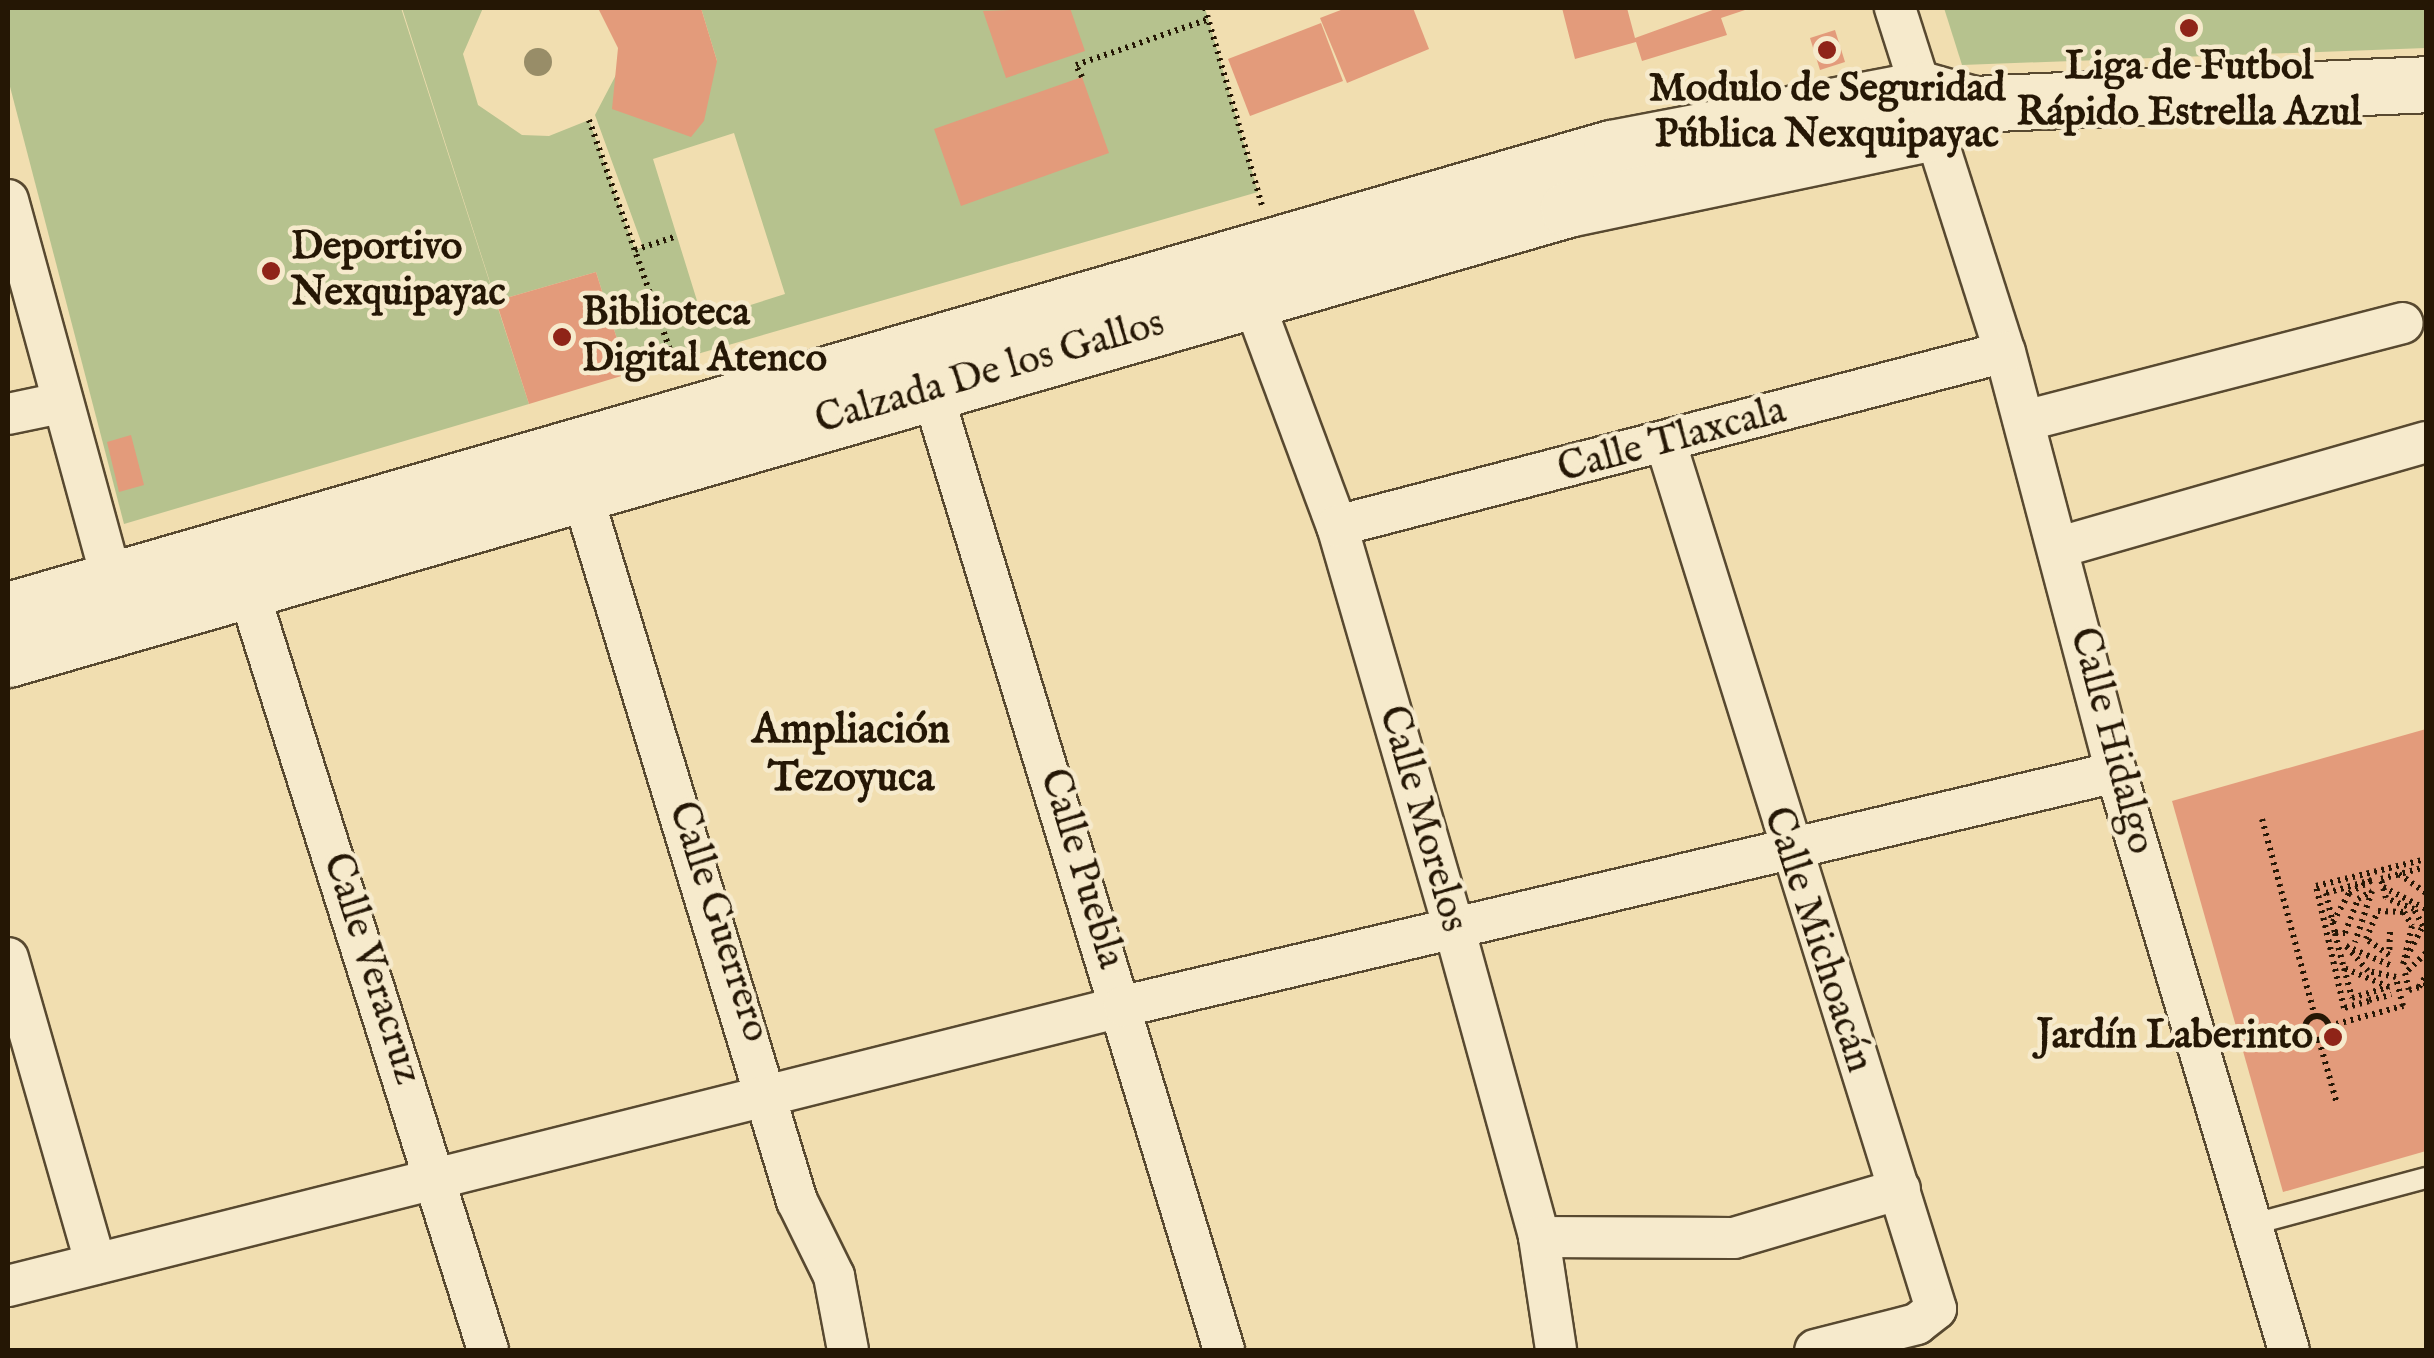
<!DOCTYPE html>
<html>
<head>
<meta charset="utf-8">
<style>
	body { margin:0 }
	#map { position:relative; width:2434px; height:1358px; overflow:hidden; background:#f1deb0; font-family:"IM FELL English",serif }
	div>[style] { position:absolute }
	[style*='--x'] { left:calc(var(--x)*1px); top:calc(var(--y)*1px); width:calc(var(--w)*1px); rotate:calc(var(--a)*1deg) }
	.green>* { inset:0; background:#b6c28e }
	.building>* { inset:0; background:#e39b7b }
	.path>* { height:6px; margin-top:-3px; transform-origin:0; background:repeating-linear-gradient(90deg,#251705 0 2.5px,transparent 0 7.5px) }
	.path>.ring { margin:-3px; padding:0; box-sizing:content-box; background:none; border:6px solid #251705; border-radius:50% }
	.roads { filter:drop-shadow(2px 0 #584930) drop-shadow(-2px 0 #584930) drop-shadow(0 2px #584930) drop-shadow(0 -2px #584930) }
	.service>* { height:20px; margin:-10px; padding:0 10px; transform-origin:10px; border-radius:10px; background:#f6eacc }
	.minor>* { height:40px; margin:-20px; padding:0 20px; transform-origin:20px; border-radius:20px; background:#f6eacc }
	.secondary>* { height:55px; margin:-27.5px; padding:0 27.5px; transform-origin:27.5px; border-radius:27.5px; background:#f6eacc }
	.trees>* { width:28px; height:28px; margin:-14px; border-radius:50%; background:#988d68 }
	.dots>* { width:28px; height:28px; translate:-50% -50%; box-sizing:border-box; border:5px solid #f6eacc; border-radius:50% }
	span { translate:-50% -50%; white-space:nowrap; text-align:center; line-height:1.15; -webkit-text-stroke:9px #f6eacc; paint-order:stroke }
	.poi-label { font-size:40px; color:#251705; font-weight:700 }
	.left { translate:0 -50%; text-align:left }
	.right { translate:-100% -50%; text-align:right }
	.street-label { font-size:40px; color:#251705 }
	.neighbourhood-label { font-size:42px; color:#251705; font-weight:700 }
	.frame { position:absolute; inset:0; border:10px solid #251705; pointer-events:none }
</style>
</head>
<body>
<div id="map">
	<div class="green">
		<i style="clip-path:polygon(8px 8px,401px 8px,529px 404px,124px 524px,8px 79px)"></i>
		<i style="clip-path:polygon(evenodd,402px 8px,483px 8px,463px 54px,478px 105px,522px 135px,549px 136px,589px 120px,635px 250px,643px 247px,595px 115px,617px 73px,717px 61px,701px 8px,1205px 8px,1258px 192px,628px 374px,596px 272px,496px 301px,402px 8px,734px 133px,785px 294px,703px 320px,653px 159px,734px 133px)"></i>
		<i style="clip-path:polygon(1944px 8px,2426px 8px,2426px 48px,1962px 65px)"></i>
	</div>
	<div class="building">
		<i style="clip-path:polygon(598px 8px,701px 8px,717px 61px,704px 121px,691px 137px,612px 109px,618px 48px)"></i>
		<i style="clip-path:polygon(1070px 8px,1085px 51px,1006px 78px,983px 11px)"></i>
		<i style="clip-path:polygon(1346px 8px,1413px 8px,1429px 49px,1347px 83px,1320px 18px)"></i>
		<i style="clip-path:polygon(1562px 8px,1627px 8px,1635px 38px,1718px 8px,1751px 8px,1721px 18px,1727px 35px,1642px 61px,1636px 42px,1575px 59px)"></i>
		<i style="clip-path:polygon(1321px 23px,1343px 81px,1250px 116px,1228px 59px)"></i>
		<i style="clip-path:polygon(1835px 30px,1845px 62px,1820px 70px,1810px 38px)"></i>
		<i style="clip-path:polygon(1082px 77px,1109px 153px,961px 206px,934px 129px)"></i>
		<i style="clip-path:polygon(596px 272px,628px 374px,529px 404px,496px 301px)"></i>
		<i style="clip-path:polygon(131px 435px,144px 485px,119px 492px,107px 442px)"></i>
		<i style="clip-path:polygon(2426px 729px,2426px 1151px,2283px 1192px,2172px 801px)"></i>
	</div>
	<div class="path">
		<i style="--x:1205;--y:8;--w:205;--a:73.9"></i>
		<i style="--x:1082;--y:77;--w:13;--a:-117"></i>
		<i style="--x:1076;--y:65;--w:138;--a:-19.1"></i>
		<i style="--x:589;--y:120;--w:268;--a:70.6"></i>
		<i style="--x:635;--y:250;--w:44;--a:-18.4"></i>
		<i style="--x:2262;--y:819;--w:205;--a:75"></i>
		<i style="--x:2399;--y:874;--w:33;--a:35"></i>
		<i style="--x:2383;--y:887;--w:48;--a:27.1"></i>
		<i style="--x:2333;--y:922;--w:33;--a:-61"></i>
		<i style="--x:2349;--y:893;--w:26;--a:-29"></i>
		<i style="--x:2372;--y:880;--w:48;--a:164.2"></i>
		<i style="--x:2326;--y:893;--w:41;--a:77.3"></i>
		<i style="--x:2335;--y:933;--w:10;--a:0"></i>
		<i style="--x:2345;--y:933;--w:36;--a:-69"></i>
		<i style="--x:2358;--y:899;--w:16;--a:-30"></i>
		<i style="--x:2372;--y:891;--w:54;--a:108.4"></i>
		<i style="--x:2390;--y:932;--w:23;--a:92"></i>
		<i style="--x:2389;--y:955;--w:28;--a:-145"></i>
		<i style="--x:2366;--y:939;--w:30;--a:-67"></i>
		<i style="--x:2378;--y:911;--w:26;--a:2"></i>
		<i style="--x:2404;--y:912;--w:16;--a:60"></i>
		<i style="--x:2412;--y:926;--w:39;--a:103"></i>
		<i style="--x:2403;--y:964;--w:43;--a:-62.2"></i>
		<i style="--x:2423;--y:926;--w:19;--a:-118"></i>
		<i style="--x:2414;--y:909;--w:30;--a:-159"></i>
		<i style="--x:2386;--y:898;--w:20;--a:-105"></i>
		<i style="--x:2381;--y:879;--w:47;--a:-14.9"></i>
		<i style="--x:2335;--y:933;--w:36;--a:76"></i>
		<i style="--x:2344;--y:968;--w:31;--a:75"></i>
		<i style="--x:2352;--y:998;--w:39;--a:-17"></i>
		<i style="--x:2389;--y:987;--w:49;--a:-157.1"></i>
		<i style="--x:2426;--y:953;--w:29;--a:136"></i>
		<i style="--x:2405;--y:973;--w:17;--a:77"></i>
		<i style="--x:2409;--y:990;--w:18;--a:-16"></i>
		<i style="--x:2419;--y:987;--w:13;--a:-58"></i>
		<i style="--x:2369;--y:1000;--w:23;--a:-13"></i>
		<i style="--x:2369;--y:1001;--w:26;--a:164"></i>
		<i style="--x:2344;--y:1008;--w:125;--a:-102.9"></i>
		<i style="--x:2316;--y:886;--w:113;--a:-13.8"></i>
		<i class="ring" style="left:2305px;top:1016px;width:18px;height:18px"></i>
		<i style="--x:2329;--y:1026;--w:77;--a:-15.1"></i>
		<i style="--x:2403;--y:1006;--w:30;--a:-104"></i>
		<i style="--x:2396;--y:977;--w:29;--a:-168"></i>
		<i style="--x:2368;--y:971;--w:33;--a:-131"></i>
		<i style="--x:2346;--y:946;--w:50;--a:23.5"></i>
		<i style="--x:2319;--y:1040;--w:66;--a:74.3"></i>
	</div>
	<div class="roads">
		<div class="service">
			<i style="--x:2250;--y:1225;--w:182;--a:-15"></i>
		</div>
		<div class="minor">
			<i style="--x:1895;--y:8;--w:361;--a:72.3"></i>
			<i style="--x:2005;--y:352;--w:434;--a:75.2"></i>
			<i style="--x:2116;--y:772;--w:603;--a:73.34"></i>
			<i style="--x:8;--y:200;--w:421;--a:74.7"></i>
			<i style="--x:1252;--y:298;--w:243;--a:69.6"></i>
			<i style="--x:1337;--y:526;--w:422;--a:73.8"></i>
			<i style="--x:1455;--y:931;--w:317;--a:74.6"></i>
			<i style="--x:1539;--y:1237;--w:114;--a:81.4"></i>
			<i style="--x:931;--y:389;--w:1005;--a:73.04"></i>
			<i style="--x:8;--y:414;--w:53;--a:-11.9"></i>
			<i style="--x:2024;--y:421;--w:391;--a:-14.5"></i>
			<i style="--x:1666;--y:444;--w:906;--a:72.66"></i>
			<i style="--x:1936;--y:1309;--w:24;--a:142"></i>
			<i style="--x:1917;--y:1324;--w:105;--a:165.7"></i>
			<i style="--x:582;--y:494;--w:739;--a:73.09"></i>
			<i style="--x:797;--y:1201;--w:84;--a:63.7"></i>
			<i style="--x:834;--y:1276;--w:75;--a:79.3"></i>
			<i style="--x:1337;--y:526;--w:690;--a:-14.6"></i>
			<i style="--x:2060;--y:547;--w:381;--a:-16"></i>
			<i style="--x:248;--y:590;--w:797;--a:72.47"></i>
			<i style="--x:8;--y:958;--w:318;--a:74"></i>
			<i style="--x:1539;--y:1237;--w:195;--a:0.3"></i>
			<i style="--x:1734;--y:1238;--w:173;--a:-16.4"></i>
			<i style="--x:8;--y:1286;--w:1151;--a:-14.08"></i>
			<i style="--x:1124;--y:1006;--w:1019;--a:-13.27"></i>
		</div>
		<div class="secondary">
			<i style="--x:8;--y:610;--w:1668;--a:-16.08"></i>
			<i style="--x:1611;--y:148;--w:315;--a:-10.8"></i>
			<i style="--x:1920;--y:89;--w:55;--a:15.8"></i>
			<i style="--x:1973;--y:104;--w:453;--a:-2.5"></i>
			<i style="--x:8;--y:659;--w:1624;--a:-16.09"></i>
			<i style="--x:1568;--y:209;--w:370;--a:-11.9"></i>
			<i style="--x:1930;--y:133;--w:52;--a:-34"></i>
		</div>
	</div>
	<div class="trees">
		<i style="left:538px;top:62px"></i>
	</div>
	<div class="dots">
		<i style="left:2189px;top:28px;background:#8f2418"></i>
		<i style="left:1827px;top:50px;background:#8f2418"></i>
		<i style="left:271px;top:271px;background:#8f2418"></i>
		<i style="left:562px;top:337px;background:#8f2418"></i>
		<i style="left:2333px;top:1037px;background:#8f2418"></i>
	</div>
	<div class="poi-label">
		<span style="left:2189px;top:91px">Liga de Futbol<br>Rápido Estrella Azul</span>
		<span style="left:1827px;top:113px">Modulo de Seguridad<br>Pública Nexquipayac</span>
		<span class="left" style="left:291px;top:271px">Deportivo<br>Nexquipayac</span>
		<span class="left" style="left:582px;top:337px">Biblioteca<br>Digital Atenco</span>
		<span class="right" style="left:2313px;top:1037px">Jardín Laberinto</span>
	</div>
	<div class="street-label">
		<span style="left:990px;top:373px;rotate:-16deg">Calzada De los Gallos</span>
		<span style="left:1672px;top:441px;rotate:-15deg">Calle Tlaxcala</span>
		<span style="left:2111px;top:741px;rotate:75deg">Calle Hidalgo</span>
		<span style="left:1422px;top:819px;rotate:74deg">Calle Morelos</span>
		<span style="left:1081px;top:869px;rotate:73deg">Calle Puebla</span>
		<span style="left:718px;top:922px;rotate:72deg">Calle Guerrero</span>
		<span style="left:1817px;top:940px;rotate:72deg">Calle Michoacán</span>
		<span style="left:371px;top:969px;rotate:72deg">Calle Veracruz</span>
	</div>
	<div class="neighbourhood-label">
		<span style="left:851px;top:755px">Ampliación<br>Tezoyuca</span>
	</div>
	<div class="frame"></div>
</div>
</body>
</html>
